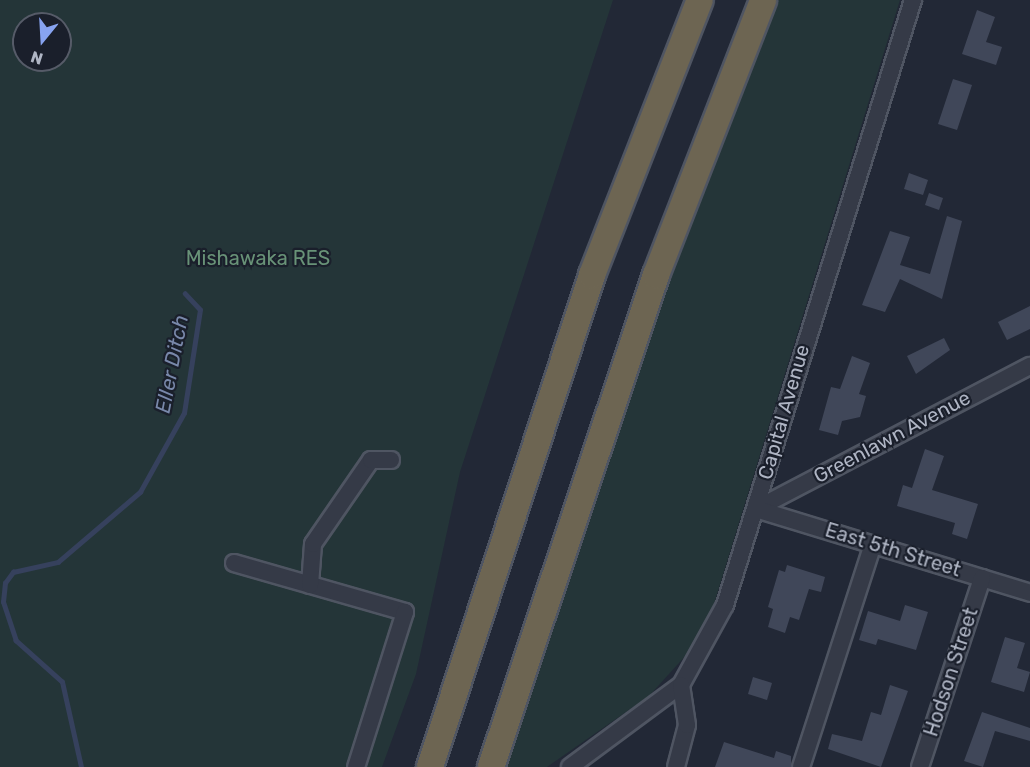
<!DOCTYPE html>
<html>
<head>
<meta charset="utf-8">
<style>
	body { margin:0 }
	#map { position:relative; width:1030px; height:767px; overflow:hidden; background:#222836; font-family:Rubik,sans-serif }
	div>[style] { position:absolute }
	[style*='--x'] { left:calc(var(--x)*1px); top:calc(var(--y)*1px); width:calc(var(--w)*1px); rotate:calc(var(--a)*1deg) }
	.green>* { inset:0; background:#243538 }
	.stream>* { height:4.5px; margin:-2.25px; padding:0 2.25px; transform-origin:2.25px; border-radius:2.25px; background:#36415d }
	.building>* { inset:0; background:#404759 }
	.roads { filter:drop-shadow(2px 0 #4f5562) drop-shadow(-2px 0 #4f5562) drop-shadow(0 2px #4f5562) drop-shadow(0 -2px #4f5562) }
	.minor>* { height:16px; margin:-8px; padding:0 8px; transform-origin:8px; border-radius:8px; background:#353a47 }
	.highway>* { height:26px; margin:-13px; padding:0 13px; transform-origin:13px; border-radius:13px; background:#6d6552 }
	span { translate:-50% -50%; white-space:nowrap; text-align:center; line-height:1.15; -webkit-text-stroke:4.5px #1a1f2b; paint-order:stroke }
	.park-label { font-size:20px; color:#689277 }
	.street-label { font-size:20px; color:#afb5c4 }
	.water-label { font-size:21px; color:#7988aa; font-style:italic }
	.north { position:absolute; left:12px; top:12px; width:60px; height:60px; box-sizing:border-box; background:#1a1f2b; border:2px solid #565b68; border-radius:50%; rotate:198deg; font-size:16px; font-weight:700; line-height:24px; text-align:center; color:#afb5c4 }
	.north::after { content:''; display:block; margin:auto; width:21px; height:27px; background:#87a3f1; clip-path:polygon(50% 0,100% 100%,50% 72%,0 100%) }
</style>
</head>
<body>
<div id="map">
	<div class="green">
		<i style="clip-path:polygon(evenodd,0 0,613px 0,460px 472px,416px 674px,382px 767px,0 767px,0 0,24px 24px,60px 24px,60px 60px,24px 60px,24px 24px)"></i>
		<i style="clip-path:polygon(777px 0,900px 0,713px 607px,688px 653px,649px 696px,547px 767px,507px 767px,631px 379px)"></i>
	</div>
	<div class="stream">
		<i style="--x:81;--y:767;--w:87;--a:-102.6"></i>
		<i style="--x:62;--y:682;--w:62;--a:-138.3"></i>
		<i style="--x:16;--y:641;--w:41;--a:-108.4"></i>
		<i style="--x:3;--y:602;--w:19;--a:-84"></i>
		<i style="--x:5;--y:583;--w:14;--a:-54"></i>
		<i style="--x:13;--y:572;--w:46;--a:-12.5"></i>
		<i style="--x:58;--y:562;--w:108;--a:-40.5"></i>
		<i style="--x:140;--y:492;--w:90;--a:-60.9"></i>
		<i style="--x:184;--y:413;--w:104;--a:-81.2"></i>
		<i style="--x:200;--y:310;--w:22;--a:-133"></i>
	</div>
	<div class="building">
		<i style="clip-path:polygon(977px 10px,995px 17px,986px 42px,1002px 47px,996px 65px,962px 54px)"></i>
		<i style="clip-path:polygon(953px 79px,972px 85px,957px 130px,938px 124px)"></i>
		<i style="clip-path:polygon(909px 173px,928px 180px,923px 195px,904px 189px)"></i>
		<i style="clip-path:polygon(929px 193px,943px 198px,939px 210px,925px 205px)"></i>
		<i style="clip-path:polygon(947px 216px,962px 221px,942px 299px,900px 279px,885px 312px,862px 305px,890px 231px,910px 237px,900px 265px,930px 274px)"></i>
		<i style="clip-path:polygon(1030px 306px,1030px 329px,1007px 340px,998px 322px)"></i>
		<i style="clip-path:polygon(944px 338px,950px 350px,916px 374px,907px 356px)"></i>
		<i style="clip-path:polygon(852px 356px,870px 363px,859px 394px,866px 396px,860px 417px,842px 421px,838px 435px,819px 430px,831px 387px,840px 389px)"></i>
		<i style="clip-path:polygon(925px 449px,944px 456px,932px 490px,978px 504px,967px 539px,952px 534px,955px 523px,897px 506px,903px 485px,912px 488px)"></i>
		<i style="clip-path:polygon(787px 565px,825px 577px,821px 592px,809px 589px,799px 620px,790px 617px,785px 633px,768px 627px,773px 609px,768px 607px,779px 570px,785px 572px)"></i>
		<i style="clip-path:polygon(905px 605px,928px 612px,916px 650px,878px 639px,876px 645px,859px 640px,868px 611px,900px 621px)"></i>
		<i style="clip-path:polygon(1005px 637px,1025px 643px,1017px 668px,1030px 672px,1024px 692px,991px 682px)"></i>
		<i style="clip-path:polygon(753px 677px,772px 683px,767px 700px,748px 694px)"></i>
		<i style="clip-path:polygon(890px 685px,908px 691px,881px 767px,828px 749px,832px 734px,862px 741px,871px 712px,881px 715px)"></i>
		<i style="clip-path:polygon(982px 712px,1030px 728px,1030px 741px,995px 731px,983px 767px,964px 761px)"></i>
		<i style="clip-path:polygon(724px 742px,774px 758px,776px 751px,791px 756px,791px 767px,715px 767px)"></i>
	</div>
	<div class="roads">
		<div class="minor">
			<i style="--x:756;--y:509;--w:309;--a:-27.6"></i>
			<i style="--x:756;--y:509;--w:287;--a:17"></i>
			<i style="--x:234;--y:563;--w:178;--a:16"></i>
			<i style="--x:405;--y:612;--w:163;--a:107.5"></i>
			<i style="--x:310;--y:585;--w:41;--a:-85.8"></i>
			<i style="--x:313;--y:544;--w:102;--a:-55.4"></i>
			<i style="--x:371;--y:460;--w:20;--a:0"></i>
			<i style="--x:570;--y:767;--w:138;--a:-36.5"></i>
			<i style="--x:681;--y:685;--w:91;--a:-61.2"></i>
			<i style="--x:725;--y:605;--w:634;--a:-72.74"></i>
			<i style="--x:676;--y:767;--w:43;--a:-75.3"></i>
			<i style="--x:687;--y:725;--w:40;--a:-98.5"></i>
			<i style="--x:801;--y:767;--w:234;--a:-72.1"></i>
			<i style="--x:920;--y:767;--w:199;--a:-71.8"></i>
		</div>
		<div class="highway">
			<i style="--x:430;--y:767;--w:518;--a:-71.77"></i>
			<i style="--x:592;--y:275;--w:295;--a:-68.6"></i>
			<i style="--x:491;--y:767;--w:519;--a:-71.46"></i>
			<i style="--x:656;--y:275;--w:295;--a:-68.7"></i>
		</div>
	</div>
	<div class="park-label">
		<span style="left:258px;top:258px">Mishawaka RES</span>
	</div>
	<div class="street-label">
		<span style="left:784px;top:412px;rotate:-74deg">Capital Avenue</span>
		<span style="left:892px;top:437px;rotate:-28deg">Greenlawn Avenue</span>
		<span style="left:893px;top:550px;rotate:17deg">East 5th Street</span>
		<span style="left:951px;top:672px;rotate:-72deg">Hodson Street</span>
	</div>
	<div class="water-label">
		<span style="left:172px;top:364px;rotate:-79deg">Eller Ditch</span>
	</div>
	<div class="north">N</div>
</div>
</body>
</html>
